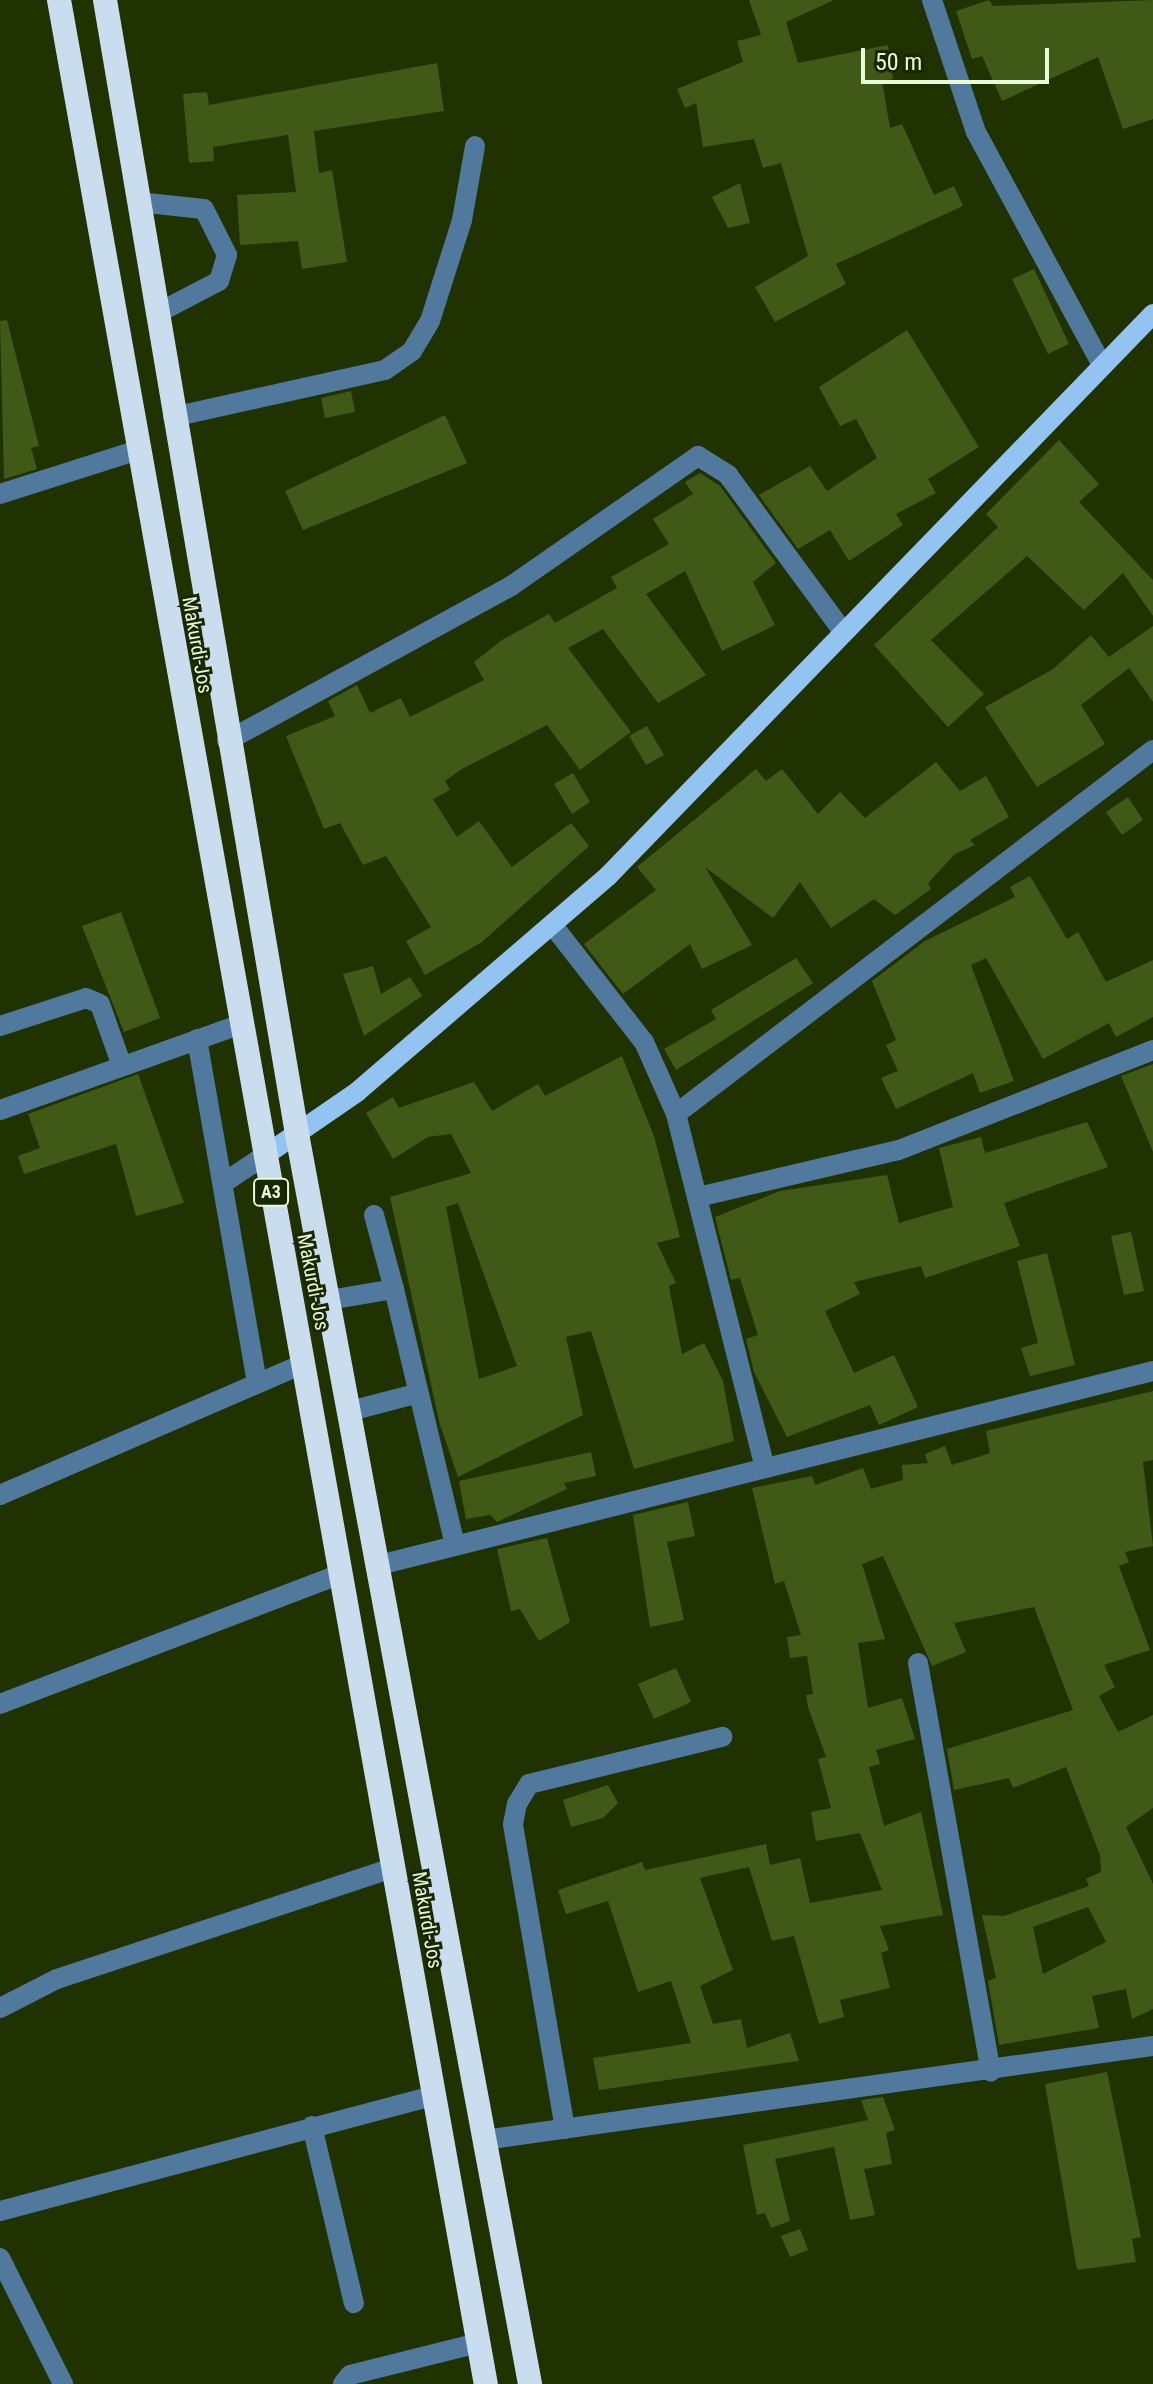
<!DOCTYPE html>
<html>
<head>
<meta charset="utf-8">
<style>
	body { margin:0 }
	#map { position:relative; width:1153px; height:2384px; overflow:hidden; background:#203200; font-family:"Roboto Condensed",sans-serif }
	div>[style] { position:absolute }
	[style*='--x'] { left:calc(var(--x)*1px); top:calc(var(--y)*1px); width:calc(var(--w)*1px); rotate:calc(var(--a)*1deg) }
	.building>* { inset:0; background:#405917 }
	.minor>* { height:20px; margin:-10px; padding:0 10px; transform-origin:10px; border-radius:10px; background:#51789d }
	.major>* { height:20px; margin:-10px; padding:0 10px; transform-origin:10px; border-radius:10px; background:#93c3f1 }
	.highway>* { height:24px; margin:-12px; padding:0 12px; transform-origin:12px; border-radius:12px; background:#caddef }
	span { translate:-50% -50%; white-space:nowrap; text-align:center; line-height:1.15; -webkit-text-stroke:6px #1a2705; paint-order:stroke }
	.shield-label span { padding:2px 6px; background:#1a2705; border:2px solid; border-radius:6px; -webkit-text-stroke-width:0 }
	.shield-label { font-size:18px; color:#e9fad8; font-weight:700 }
	.street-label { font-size:20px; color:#e9fad8 }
	.scale { position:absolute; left:861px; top:48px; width:188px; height:36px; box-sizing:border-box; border:4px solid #e9fad8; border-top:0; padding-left:10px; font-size:24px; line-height:28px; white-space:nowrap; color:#e9fad8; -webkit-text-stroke:6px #1a2705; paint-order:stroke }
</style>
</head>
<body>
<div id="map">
	<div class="building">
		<i style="clip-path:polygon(749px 0,834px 0,786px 22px,798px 63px,888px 45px,893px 79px,882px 81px,890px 128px,902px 124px,934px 195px,954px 186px,963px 206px,836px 264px,846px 284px,775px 322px,755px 287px,808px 256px,781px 163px,763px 168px,754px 139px,703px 147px,696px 103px,685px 108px,677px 89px,743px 62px,737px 41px,761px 35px)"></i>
		<i style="clip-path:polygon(989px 0,993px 6px,1153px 0,1153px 119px,1123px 129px,1098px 57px,1002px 101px,982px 56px,972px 59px,956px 11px)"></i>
		<i style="clip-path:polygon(437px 63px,444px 111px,314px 131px,319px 173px,332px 170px,347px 262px,302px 269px,298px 241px,240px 245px,237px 195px,296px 192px,288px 135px,213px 147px,214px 161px,189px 163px,183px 94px,207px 92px,209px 105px)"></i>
		<i style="clip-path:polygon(740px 183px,750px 223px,728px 228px,712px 197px)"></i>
		<i style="clip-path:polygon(1034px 269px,1069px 344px,1048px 354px,1012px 279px)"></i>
		<i style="clip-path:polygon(7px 320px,39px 446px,31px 448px,37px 469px,4px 479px,0 321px)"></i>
		<i style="clip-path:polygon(907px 330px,979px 447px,928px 479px,936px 493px,896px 514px,903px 525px,849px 561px,830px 530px,798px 549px,759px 495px,810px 466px,827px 491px,877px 458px,856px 419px,840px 426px,819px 387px)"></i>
		<i style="clip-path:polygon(351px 391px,355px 412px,325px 418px,321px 398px)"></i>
		<i style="clip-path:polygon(445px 415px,467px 463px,303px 530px,285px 491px)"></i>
		<i style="clip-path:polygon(1059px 440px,1099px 484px,1079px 502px,1153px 580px,1153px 616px,1123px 573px,1084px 610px,1027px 556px,931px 640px,984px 694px,948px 727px,874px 645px,998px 527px,986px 514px)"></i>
		<i style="clip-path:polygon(700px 473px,720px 486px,776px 563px,753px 582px,775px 625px,722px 651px,685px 571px,646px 594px,706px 675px,658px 703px,603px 629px,568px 648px,631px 732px,580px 770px,547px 725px,460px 770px,445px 781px,450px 790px,433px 799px,457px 837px,479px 821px,512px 867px,571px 823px,589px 846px,482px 942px,425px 975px,406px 941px,431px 927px,386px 856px,363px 865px,340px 823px,324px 829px,286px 736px,335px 716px,328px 701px,357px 685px,370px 713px,401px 698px,410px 717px,484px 680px,474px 662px,502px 640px,549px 614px,555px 623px,617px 588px,611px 577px,669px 544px,653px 519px,693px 494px,685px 482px)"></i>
		<i style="clip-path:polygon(1153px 626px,1153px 702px,1129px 668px,1081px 705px,1105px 744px,1037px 787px,985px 707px,1053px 669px,1091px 635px,1109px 657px)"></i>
		<i style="clip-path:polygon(647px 726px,664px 755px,646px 765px,629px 736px)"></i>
		<i style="clip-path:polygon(936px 762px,960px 791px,986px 776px,1009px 817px,970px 840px,975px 845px,955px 854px,928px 883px,931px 889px,895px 915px,874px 899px,831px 928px,800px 882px,773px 918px,705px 867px,752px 945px,702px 969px,690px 944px,623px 994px,584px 944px,656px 890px,637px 867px,756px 769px,766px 781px,782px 769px,818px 814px,840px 792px,865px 818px)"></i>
		<i style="clip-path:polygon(573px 773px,590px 802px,572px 814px,554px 784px)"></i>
		<i style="clip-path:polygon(1128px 797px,1143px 820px,1122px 835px,1106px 812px)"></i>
		<i style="clip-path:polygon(1030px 876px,1067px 939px,1078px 932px,1106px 982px,1153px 960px,1153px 1017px,1116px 1037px,1109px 1023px,1043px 1059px,986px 958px,971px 965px,1014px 1081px,980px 1093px,973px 1073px,896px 1109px,881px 1078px,898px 1071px,886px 1045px,896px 1040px,872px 981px,925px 941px,1015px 897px,1010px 887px)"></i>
		<i style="clip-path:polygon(121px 912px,160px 1018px,124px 1032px,82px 926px)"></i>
		<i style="clip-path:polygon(796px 958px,813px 983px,676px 1070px,664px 1049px,716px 1019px,711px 1010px)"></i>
		<i style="clip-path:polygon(373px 966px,381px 994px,410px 977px,422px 996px,364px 1036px,343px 974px)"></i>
		<i style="clip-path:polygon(evenodd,622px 1056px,654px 1136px,680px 1237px,657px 1243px,676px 1283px,669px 1286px,682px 1354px,704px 1343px,723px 1381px,734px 1441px,634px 1469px,591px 1331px,566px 1337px,583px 1415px,458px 1477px,439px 1421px,390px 1197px,471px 1173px,451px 1134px,428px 1137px,393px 1159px,366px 1113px,393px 1097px,399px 1108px,474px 1082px,492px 1111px,538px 1084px,545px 1096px,622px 1056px,458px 1203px,517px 1366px,479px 1379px,446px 1207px,458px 1203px)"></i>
		<i style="clip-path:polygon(1153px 1064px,1153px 1152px,1121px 1076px)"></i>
		<i style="clip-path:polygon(138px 1074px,184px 1203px,136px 1216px,116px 1144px,24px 1174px,18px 1156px,40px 1148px,28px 1114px)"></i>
		<i style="clip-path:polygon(1087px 1122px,1108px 1167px,1004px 1203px,1020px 1246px,925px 1278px,921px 1266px,854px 1282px,860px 1294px,825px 1311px,854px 1373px,894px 1355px,918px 1407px,879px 1425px,870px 1405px,787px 1437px,754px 1372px,746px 1339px,758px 1335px,740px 1278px,731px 1280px,715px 1217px,780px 1191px,887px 1175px,899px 1223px,953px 1207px,939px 1148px,981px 1137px,985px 1153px)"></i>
		<i style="clip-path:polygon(1131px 1232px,1144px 1291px,1124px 1295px,1111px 1236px)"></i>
		<i style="clip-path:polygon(1047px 1253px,1075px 1365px,1030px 1376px,1021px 1348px,1038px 1343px,1017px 1261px)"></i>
		<i style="clip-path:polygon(evenodd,1153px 1391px,1153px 1460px,1143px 1462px,1153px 1546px,1125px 1552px,1129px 1562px,1119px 1566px,1150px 1650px,1104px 1665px,1115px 1687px,1099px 1696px,1118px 1732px,1153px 1715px,1153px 1808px,1126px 1827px,1153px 1884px,1153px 2009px,1132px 2019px,1126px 1989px,1092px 1996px,1099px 2028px,999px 2045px,988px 1981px,996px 1978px,982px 1915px,1004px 1916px,1089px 1886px,1086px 1879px,1101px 1872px,1100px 1855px,1066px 1767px,1013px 1788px,1009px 1778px,954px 1790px,947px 1749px,1073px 1710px,1034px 1607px,954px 1623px,966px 1652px,932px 1666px,883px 1556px,862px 1564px,885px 1639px,858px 1643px,868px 1708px,902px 1698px,915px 1739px,876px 1750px,880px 1764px,869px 1767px,884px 1826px,921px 1812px,943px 1915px,880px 1926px,889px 1950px,881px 1953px,890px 1988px,840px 2000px,844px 2017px,819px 2024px,794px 1936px,772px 1941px,749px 1867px,700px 1878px,733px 1970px,700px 1986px,713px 2024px,741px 2019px,747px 2048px,790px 2033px,799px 2061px,599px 2090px,593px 2058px,691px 2043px,671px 1981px,638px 1992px,608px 1901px,566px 1914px,558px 1890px,642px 1862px,645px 1870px,766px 1844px,770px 1865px,800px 1858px,810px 1903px,882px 1890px,860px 1833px,816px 1841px,811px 1812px,831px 1808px,818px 1759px,826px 1757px,808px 1707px,806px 1695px,813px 1694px,807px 1656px,790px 1658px,787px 1637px,801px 1635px,784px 1581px,775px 1584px,752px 1488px,812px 1476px,815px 1485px,863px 1468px,871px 1489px,903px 1480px,902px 1465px,928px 1463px,925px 1454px,945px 1446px,952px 1465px,990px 1453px,986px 1431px,1153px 1391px,1088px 1907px,1106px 1942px,1043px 1974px,1033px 1927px,1088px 1907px)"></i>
		<i style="clip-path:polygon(591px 1452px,596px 1476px,564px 1483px,567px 1489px,497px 1522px,490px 1515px,466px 1519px,459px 1481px)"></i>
		<i style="clip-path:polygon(688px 1502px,695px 1536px,667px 1542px,684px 1620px,650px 1627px,633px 1515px)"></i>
		<i style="clip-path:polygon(547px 1538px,570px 1622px,539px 1641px,520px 1609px,511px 1611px,497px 1549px)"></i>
		<i style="clip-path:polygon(676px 1668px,691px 1702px,654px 1719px,638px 1684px)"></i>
		<i style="clip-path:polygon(608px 1785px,618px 1803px,603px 1818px,571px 1827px,563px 1800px)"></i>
		<i style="clip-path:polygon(1107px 2072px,1141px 2237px,1132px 2239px,1136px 2262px,1077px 2270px,1045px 2084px)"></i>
		<i style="clip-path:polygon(883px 2097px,895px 2130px,886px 2133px,892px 2164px,864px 2169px,875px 2215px,850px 2220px,834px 2147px,775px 2159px,790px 2221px,771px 2228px,765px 2213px,757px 2215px,743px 2145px,868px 2120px,861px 2100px)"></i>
		<i style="clip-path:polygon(800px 2229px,808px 2250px,790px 2257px,781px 2236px)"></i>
	</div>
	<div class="minor">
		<i style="--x:932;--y:0;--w:139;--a:71.6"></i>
		<i style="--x:976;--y:132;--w:265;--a:61.6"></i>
		<i style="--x:138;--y:202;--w:66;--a:6.1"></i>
		<i style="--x:204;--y:209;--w:51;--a:63.4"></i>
		<i style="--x:227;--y:255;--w:27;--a:107"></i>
		<i style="--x:219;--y:281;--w:71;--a:152.4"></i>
		<i style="--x:173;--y:417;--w:217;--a:-12.5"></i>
		<i style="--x:385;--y:370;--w:33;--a:-35"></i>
		<i style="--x:412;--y:351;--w:35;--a:-59"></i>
		<i style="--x:430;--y:321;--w:106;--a:-72.4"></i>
		<i style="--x:462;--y:220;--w:75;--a:-80"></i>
		<i style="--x:0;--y:494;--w:145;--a:-17.7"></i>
		<i style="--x:227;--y:741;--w:324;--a:-28.6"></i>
		<i style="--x:511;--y:586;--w:228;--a:-34.8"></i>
		<i style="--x:698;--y:456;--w:36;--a:32"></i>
		<i style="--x:728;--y:475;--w:191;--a:53.7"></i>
		<i style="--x:554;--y:927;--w:146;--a:52"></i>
		<i style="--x:644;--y:1042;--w:79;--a:66"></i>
		<i style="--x:676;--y:1114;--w:365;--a:75.9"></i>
		<i style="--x:0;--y:1026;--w:90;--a:-18"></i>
		<i style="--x:86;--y:998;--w:15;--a:23"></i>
		<i style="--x:100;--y:1004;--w:66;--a:70.5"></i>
		<i style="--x:197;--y:1039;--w:348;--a:80.1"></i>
		<i style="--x:0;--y:1110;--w:256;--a:-19.6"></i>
		<i style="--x:676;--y:1114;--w:600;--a:-37.35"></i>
		<i style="--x:225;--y:1182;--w:47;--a:-33.7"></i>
		<i style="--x:698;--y:1197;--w:206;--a:-13.2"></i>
		<i style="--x:899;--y:1150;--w:273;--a:-21.5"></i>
		<i style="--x:374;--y:1215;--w:77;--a:74.9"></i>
		<i style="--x:329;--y:1300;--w:66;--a:-9.6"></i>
		<i style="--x:394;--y:1289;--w:263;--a:76.6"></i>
		<i style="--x:350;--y:1411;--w:71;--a:-14.6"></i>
		<i style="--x:0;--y:1495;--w:332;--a:-23.4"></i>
		<i style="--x:379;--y:1565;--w:798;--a:-14.07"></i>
		<i style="--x:918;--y:1663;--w:415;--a:79.9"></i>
		<i style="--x:0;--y:1704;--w:364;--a:-20.9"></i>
		<i style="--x:0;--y:2008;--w:64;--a:-27"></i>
		<i style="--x:57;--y:1979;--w:354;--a:-18.3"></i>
		<i style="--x:312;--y:2126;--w:182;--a:76.7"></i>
		<i style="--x:565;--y:2129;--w:309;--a:-99.7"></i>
		<i style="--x:513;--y:1824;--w:20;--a:-79"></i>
		<i style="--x:517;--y:1804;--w:23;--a:-59"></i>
		<i style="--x:529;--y:1784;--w:199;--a:-13.7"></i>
		<i style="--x:484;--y:2140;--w:676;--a:-8"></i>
		<i style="--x:0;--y:2211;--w:447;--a:-14.9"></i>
		<i style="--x:0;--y:2258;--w:141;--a:63.4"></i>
		<i style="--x:343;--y:2384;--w:11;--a:-52"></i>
		<i style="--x:350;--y:2375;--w:132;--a:-14"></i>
	</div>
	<div class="major">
		<i style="--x:264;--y:1156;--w:113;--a:-34.5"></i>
		<i style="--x:357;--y:1092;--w:331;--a:-40.7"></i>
		<i style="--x:608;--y:876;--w:783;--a:-45.88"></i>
	</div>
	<div class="highway">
		<i style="--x:59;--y:0;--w:2422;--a:79.85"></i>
		<i style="--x:105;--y:0;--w:1150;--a:80.39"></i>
		<i style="--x:297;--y:1134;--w:1272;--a:79.44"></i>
	</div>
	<div class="shield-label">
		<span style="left:271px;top:1192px">A3</span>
	</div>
	<div class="street-label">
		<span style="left:197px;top:645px;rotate:80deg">Makurdi-Jos</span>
		<span style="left:313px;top:1282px;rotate:79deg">Makurdi-Jos</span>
		<span style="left:427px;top:1920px;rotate:80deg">Makurdi-Jos</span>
	</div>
	<div class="scale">50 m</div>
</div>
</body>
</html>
